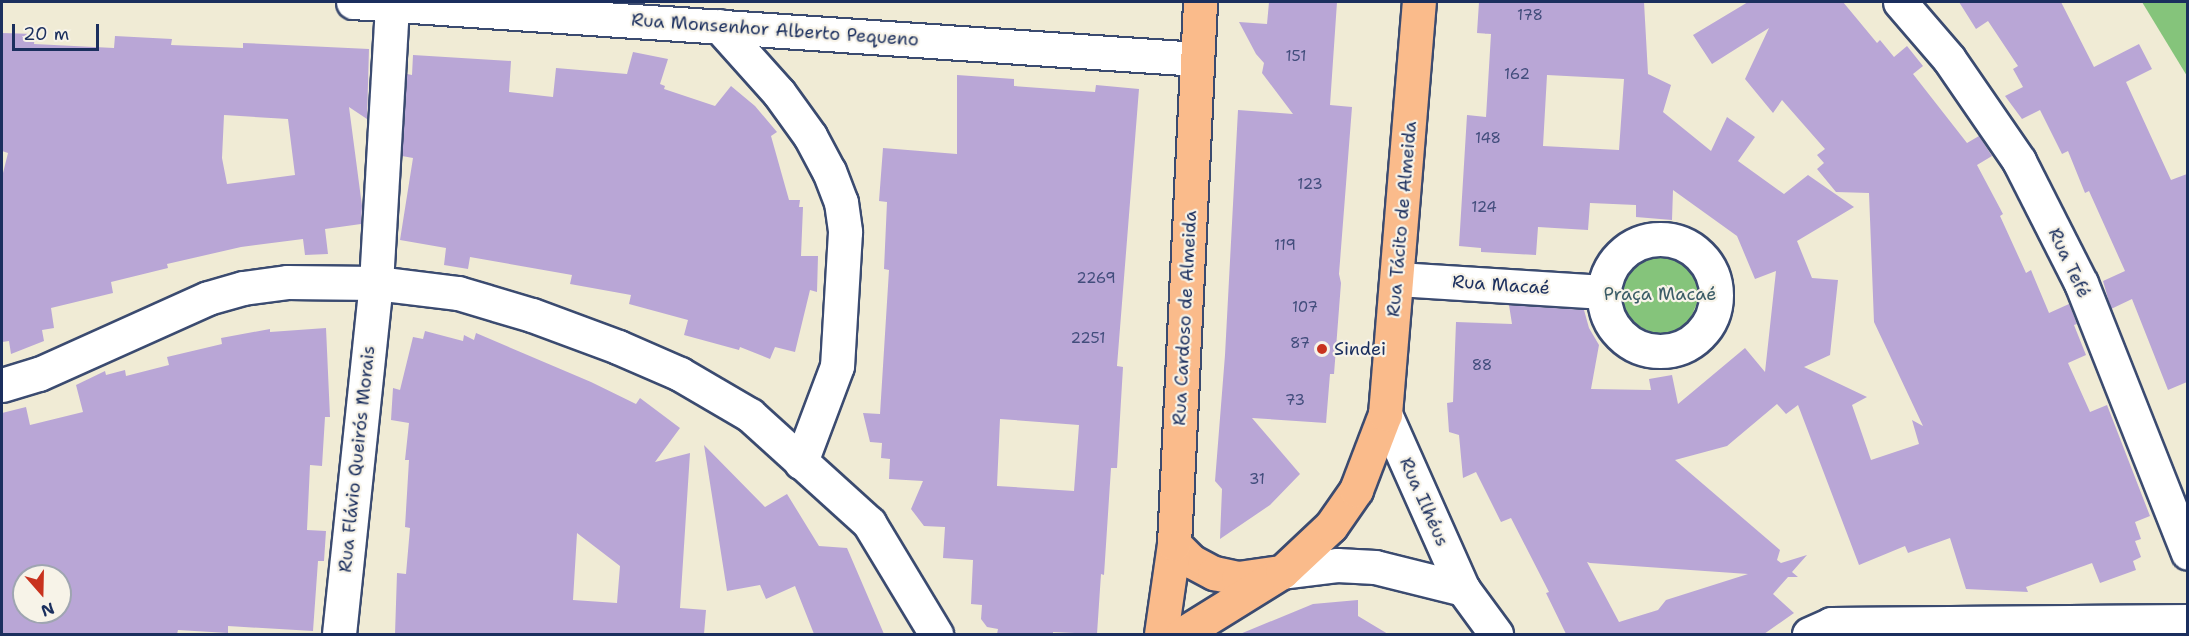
<!DOCTYPE html>
<html>
<head>
<meta charset="utf-8">
<style>
	body { margin:0 }
	#map { position:relative; width:2189px; height:636px; overflow:hidden; background:#f0ebd5; font-family:"Shantell Sans",sans-serif }
	div>[style] { position:absolute }
	[style*='--x'] { left:calc(var(--x)*1px); top:calc(var(--y)*1px); width:calc(var(--w)*1px); rotate:calc(var(--a)*1deg) }
	.green>* { inset:0; background:#85c47b }
	.building>* { inset:0; background:#b9a6d6 }
	.roads { filter:drop-shadow(2px 0 #3b4b70) drop-shadow(-2px 0 #3b4b70) drop-shadow(0 2px #3b4b70) drop-shadow(0 -2px #3b4b70) }
	.minor>* { height:33px; margin:-16.5px; padding:0 16.5px; transform-origin:16.5px; border-radius:16.5px; background:#fff }
	.minor>.ring { margin:-16.5px; padding:0; box-sizing:content-box; background:none; border:33px solid #fff; border-radius:50% }
	.major>* { height:33px; margin:-16.5px; padding:0 16.5px; transform-origin:16.5px; border-radius:16.5px; background:#fabb8b }
	.dots>* { width:16px; height:16px; translate:-50% -50%; box-sizing:border-box; border:3px solid #f7f3e8; border-radius:50% }
	span { translate:-50% -50%; white-space:nowrap; text-align:center; line-height:1.15; -webkit-text-stroke:4.5px #f7f3e8; paint-order:stroke }
	.number-label { font-size:15px; color:#424d7c }
	.number-label span { -webkit-text-stroke-width:0 }
	.street-label { font-size:18px; color:#1b2f5e }
	.park-label { font-size:18px; color:#3b5c67 }
	.poi-label { font-size:18px; color:#1b2f5e }
	.left { translate:0 -50%; text-align:left }
	.frame { position:absolute; inset:0; border:3px solid #1b2f5e; pointer-events:none }
	.north { position:absolute; left:12px; top:564px; width:60px; height:60px; box-sizing:border-box; background:#f7f3e8; border:2px solid #9fa5b1; border-radius:50%; rotate:160deg; font-size:16px; font-weight:700; line-height:24px; text-align:center; color:#1b2f5e }
	.north::after { content:''; display:block; margin:auto; width:21px; height:27px; background:#c8321e; clip-path:polygon(50% 0,100% 100%,50% 72%,0 100%) }
	.scale { position:absolute; left:12px; top:24px; width:87px; height:27px; box-sizing:border-box; border:3px solid #1b2f5e; border-top:0; padding-left:8px; font-size:18px; line-height:21px; white-space:nowrap; color:#1b2f5e; -webkit-text-stroke:4px #f7f3e8; paint-order:stroke }
</style>
</head>
<body>
<div id="map">
	<div class="green">
		<i style="clip-path:polygon(2142px 2px,2187px 2px,2187px 76px)"></i>
		<i style="clip-path:polygon(1656px 255px,1675px 256px,1690px 268px,1699px 284px,1697px 303px,1690px 320px,1676px 331px,1658px 335px,1640px 327px,1628px 316px,1622px 301px,1622px 287px,1628px 271px,1638px 260px)"></i>
	</div>
	<div class="building">
		<i style="clip-path:polygon(1269px 2px,1337px 2px,1330px 105px,1352px 107px,1339px 274px,1341px 283px,1334px 374px,1330px 374px,1326px 423px,1252px 418px,1300px 474px,1270px 505px,1220px 539px,1222px 489px,1215px 481px,1225px 355px,1238px 110px,1293px 114px,1262px 73px,1264px 63px,1256px 54px,1239px 22px,1267px 24px)"></i>
		<i style="clip-path:polygon(evenodd,1479px 2px,1644px 2px,1648px 74px,1671px 85px,1663px 112px,1711px 151px,1727px 117px,1755px 137px,1738px 161px,1784px 194px,1808px 175px,1854px 207px,1797px 241px,1812px 278px,1838px 280px,1830px 355px,1804px 367px,1867px 397px,1852px 405px,1871px 460px,1919px 444px,1912px 420px,1923px 426px,1874px 322px,1869px 193px,1836px 192px,1817px 169px,1824px 163px,1817px 155px,1825px 149px,1782px 100px,1773px 113px,1745px 79px,1769px 28px,1712px 64px,1693px 35px,1748px 2px,1843px 2px,1877px 43px,1880px 40px,1894px 57px,1907px 46px,1923px 66px,1913px 74px,1967px 143px,1979px 136px,1992px 156px,1977px 165px,2003px 214px,2000px 216px,2026px 273px,2031px 270px,2049px 313px,2069px 304px,2077px 324px,2074px 325px,2086px 355px,2068px 363px,2090px 412px,2107px 405px,2150px 516px,2135px 522px,2141px 539px,2135px 541px,2141px 557px,2133px 561px,2136px 570px,2100px 583px,2092px 563px,2026px 587px,2028px 592px,1966px 589px,1950px 538px,1908px 553px,1905px 546px,1859px 565px,1798px 405px,1786px 414px,1777px 404px,1727px 446px,1675px 460px,1780px 550px,1777px 560px,1781px 563px,1807px 555px,1792px 572px,1798px 577px,1788px 577px,1773px 594px,1794px 613px,1764px 634px,1566px 634px,1546px 593px,1549px 592px,1511px 518px,1501px 522px,1476px 472px,1463px 478px,1459px 435px,1449px 432px,1447px 403px,1453px 402px,1456px 322px,1512px 324px,1509px 305px,1584px 310px,1589px 328px,1599px 345px,1591px 389px,1651px 390px,1649px 379px,1672px 375px,1678px 404px,1745px 348px,1765px 372px,1776px 271px,1755px 279px,1737px 236px,1673px 190px,1672px 220px,1636px 217px,1636px 205px,1590px 203px,1588px 230px,1538px 227px,1536px 255px,1481px 252px,1481px 248px,1459px 246px,1467px 115px,1486px 117px,1491px 34px,1477px 33px,1479px 2px,1547px 75px,1624px 79px,1619px 150px,1543px 146px,1547px 75px,1479px 2px,1587px 562px,1590px 563px,1748px 574px,1666px 600px,1658px 610px,1619px 622px,1587px 562px)"></i>
		<i style="clip-path:polygon(1959px 2px,2061px 2px,2094px 67px,2139px 44px,2152px 69px,2126px 82px,2171px 180px,2187px 174px,2187px 382px,2168px 390px,2132px 299px,2111px 309px,2103px 281px,2125px 271px,2089px 191px,2085px 193px,2068px 151px,2062px 154px,2040px 110px,2022px 119px,2005px 96px,2023px 87px,2013px 69px,2018px 66px,1988px 21px,1976px 29px)"></i>
		<i style="clip-path:polygon(evenodd,2px 33px,35px 34px,34px 44px,114px 48px,115px 36px,172px 39px,171px 45px,243px 48px,243px 43px,369px 49px,367px 119px,349px 107px,362px 206px,361px 224px,325px 229px,328px 254px,305px 255px,303px 239px,241px 247px,167px 264px,168px 268px,111px 282px,113px 293px,51px 308px,54px 328px,42px 330px,44px 341px,11px 354px,9px 341px,2px 342px,2px 177px,8px 153px,2px 151px,2px 33px,224px 115px,288px 119px,295px 175px,227px 184px,222px 158px,224px 115px)"></i>
		<i style="clip-path:polygon(633px 52px,668px 59px,660px 84px,665px 86px,664px 89px,715px 106px,731px 86px,755px 106px,777px 132px,771px 136px,789px 200px,800px 200px,799px 207px,803px 207px,801px 256px,818px 256px,817px 292px,810px 290px,795px 352px,775px 347px,770px 359px,740px 347px,739px 350px,684px 335px,688px 320px,629px 304px,631px 295px,570px 284px,572px 275px,470px 257px,468px 269px,444px 265px,446px 248px,400px 240px,413px 158px,402px 156px,407px 74px,412px 75px,413px 55px,511px 61px,509px 92px,553px 97px,556px 68px,627px 74px)"></i>
		<i style="clip-path:polygon(evenodd,957px 75px,1014px 79px,1014px 86px,1095px 92px,1096px 85px,1139px 89px,1117px 366px,1123px 367px,1117px 468px,1111px 468px,1104px 575px,1101px 574px,1097px 634px,1053px 632px,1053px 634px,997px 634px,998px 629px,987px 627px,981px 619px,982px 605px,971px 604px,973px 560px,943px 558px,945px 527px,924px 526px,911px 509px,923px 481px,889px 479px,890px 459px,881px 458px,882px 443px,870px 442px,863px 413px,880px 414px,889px 270px,884px 269px,887px 202px,879px 201px,883px 148px,957px 154px,957px 75px,1000px 419px,1079px 425px,1074px 491px,997px 486px,1000px 419px)"></i>
		<i style="clip-path:polygon(evenodd,326px 328px,330px 417px,325px 417px,322px 466px,310px 465px,307px 530px,326px 531px,324px 561px,318px 561px,313px 631px,228px 626px,228px 633px,178px 630px,177px 634px,2px 634px,2px 413px,26px 407px,30px 425px,83px 412px,76px 385px,105px 371px,106px 375px,125px 370px,126px 376px,169px 365px,167px 357px,222px 344px,221px 338px,270px 329px,270px 332px,326px 328px,24px 576px,60px 576px,60px 612px,24px 612px,24px 576px)"></i>
		<i style="clip-path:polygon(evenodd,425px 331px,463px 341px,464px 335px,474px 340px,476px 333px,591px 382px,636px 404px,640px 398px,680px 428px,655px 462px,690px 453px,680px 608px,706px 610px,704px 634px,395px 634px,397px 573px,406px 574px,410px 528px,405px 527px,409px 460px,405px 460px,409px 423px,391px 420px,393px 388px,400px 390px,413px 337px,423px 339px,425px 331px,577px 533px,620px 566px,617px 603px,573px 600px,577px 533px)"></i>
		<i style="clip-path:polygon(704px 445px,765px 507px,787px 494px,819px 546px,847px 548px,884px 634px,814px 634px,795px 586px,766px 599px,760px 585px,727px 591px)"></i>
		<i style="clip-path:polygon(1358px 600px,1358px 616px,1388px 634px,1240px 634px,1313px 604px)"></i>
	</div>
	<div class="roads">
		<div class="minor">
			<i style="--x:353;--y:2;--w:846;--a:3.86"></i>
			<i style="--x:1900;--y:2;--w:75;--a:49.3"></i>
			<i style="--x:1949;--y:59;--w:124;--a:55.5"></i>
			<i style="--x:2019;--y:161;--w:137;--a:63.1"></i>
			<i style="--x:2081;--y:283;--w:290;--a:68.4"></i>
			<i style="--x:719;--y:26;--w:90;--a:48.2"></i>
			<i style="--x:779;--y:93;--w:53;--a:54.2"></i>
			<i style="--x:810;--y:136;--w:40;--a:62"></i>
			<i style="--x:829;--y:171;--w:33;--a:69"></i>
			<i style="--x:841;--y:202;--w:30;--a:82"></i>
			<i style="--x:845;--y:232;--w:134;--a:93.4"></i>
			<i style="--x:837;--y:366;--w:103;--a:110.6"></i>
			<i class="ring" style="left:1604px;top:239px;width:79px;height:79px"></i>
			<i style="--x:1398;--y:279;--w:206;--a:3.6"></i>
			<i style="--x:2;--y:385;--w:39;--a:-17"></i>
			<i style="--x:39;--y:374;--w:185;--a:-24.2"></i>
			<i style="--x:208;--y:298;--w:36;--a:-16"></i>
			<i style="--x:243;--y:288;--w:44;--a:-7.8"></i>
			<i style="--x:287;--y:282;--w:89;--a:0.6"></i>
			<i style="--x:376;--y:283;--w:83;--a:7"></i>
			<i style="--x:458;--y:293;--w:77;--a:16.6"></i>
			<i style="--x:532;--y:315;--w:92;--a:20.4"></i>
			<i style="--x:618;--y:347;--w:68;--a:23.5"></i>
			<i style="--x:680;--y:374;--w:81;--a:30.4"></i>
			<i style="--x:750;--y:415;--w:161;--a:42.2"></i>
			<i style="--x:869;--y:523;--w:130;--a:58.9"></i>
			<i style="--x:1385;--y:414;--w:192;--a:66"></i>
			<i style="--x:1463;--y:589;--w:56;--a:53.7"></i>
			<i style="--x:1282;--y:572;--w:55;--a:-7.3"></i>
			<i style="--x:1337;--y:565;--w:38;--a:3"></i>
			<i style="--x:1375;--y:567;--w:91;--a:14"></i>
			<i style="--x:339;--y:634;--w:353;--a:-84"></i>
			<i style="--x:376;--y:283;--w:281;--a:-86.7"></i>
			<i style="--x:1809;--y:634;--w:24;--a:-24"></i>
			<i style="--x:1831;--y:624;--w:357;--a:-0.5"></i>
		</div>
		<div class="major">
			<i style="--x:1174;--y:544;--w:24;--a:45"></i>
			<i style="--x:1191;--y:561;--w:26;--a:28"></i>
			<i style="--x:1214;--y:573;--w:25;--a:12"></i>
			<i style="--x:1238;--y:578;--w:37;--a:-8"></i>
			<i style="--x:1161;--y:634;--w:91;--a:-81.8"></i>
			<i style="--x:1174;--y:544;--w:543;--a:-87.25"></i>
			<i style="--x:1182;--y:634;--w:118;--a:-31.8"></i>
			<i style="--x:1282;--y:572;--w:67;--a:-43.2"></i>
			<i style="--x:1331;--y:526;--w:44;--a:-55.2"></i>
			<i style="--x:1356;--y:490;--w:81;--a:-69.1"></i>
			<i style="--x:1385;--y:414;--w:413;--a:-85.3"></i>
		</div>
	</div>
	<div class="dots">
		<i style="left:1322px;top:349px;background:#c8321e"></i>
	</div>
	<div class="number-label">
		<span style="left:1530px;top:16px">178</span>
		<span style="left:1296px;top:57px">151</span>
		<span style="left:1517px;top:75px">162</span>
		<span style="left:1488px;top:139px">148</span>
		<span style="left:1310px;top:185px">123</span>
		<span style="left:1484px;top:208px">124</span>
		<span style="left:1285px;top:246px">119</span>
		<span style="left:1096px;top:279px">2269</span>
		<span style="left:1305px;top:308px">107</span>
		<span style="left:1088px;top:339px">2251</span>
		<span style="left:1300px;top:344px">87</span>
		<span style="left:1482px;top:366px">88</span>
		<span style="left:1295px;top:401px">73</span>
		<span style="left:1257px;top:480px">31</span>
	</div>
	<div class="street-label">
		<span style="left:775px;top:30px;rotate:4deg">Rua Monsenhor Alberto Pequeno</span>
		<span style="left:1402px;top:219px;rotate:-85deg">Rua Tácito de Almeida</span>
		<span style="left:2069px;top:263px;rotate:65deg">Rua Tefé</span>
		<span style="left:1501px;top:285px;rotate:4deg">Rua Macaé</span>
		<span style="left:1185px;top:318px;rotate:-87deg">Rua Cardoso de Almeida</span>
		<span style="left:357px;top:459px;rotate:-84deg">Rua Flávio Queirós Morais</span>
		<span style="left:1424px;top:502px;rotate:66deg">Rua Ilhéus</span>
	</div>
	<div class="park-label">
		<span style="left:1660px;top:294px">Praça Macaé</span>
	</div>
	<div class="poi-label">
		<span class="left" style="left:1334px;top:349px">Sindei</span>
	</div>
	<div class="frame"></div>
	<div class="north">N</div>
	<div class="scale">20 m</div>
</div>
</body>
</html>
